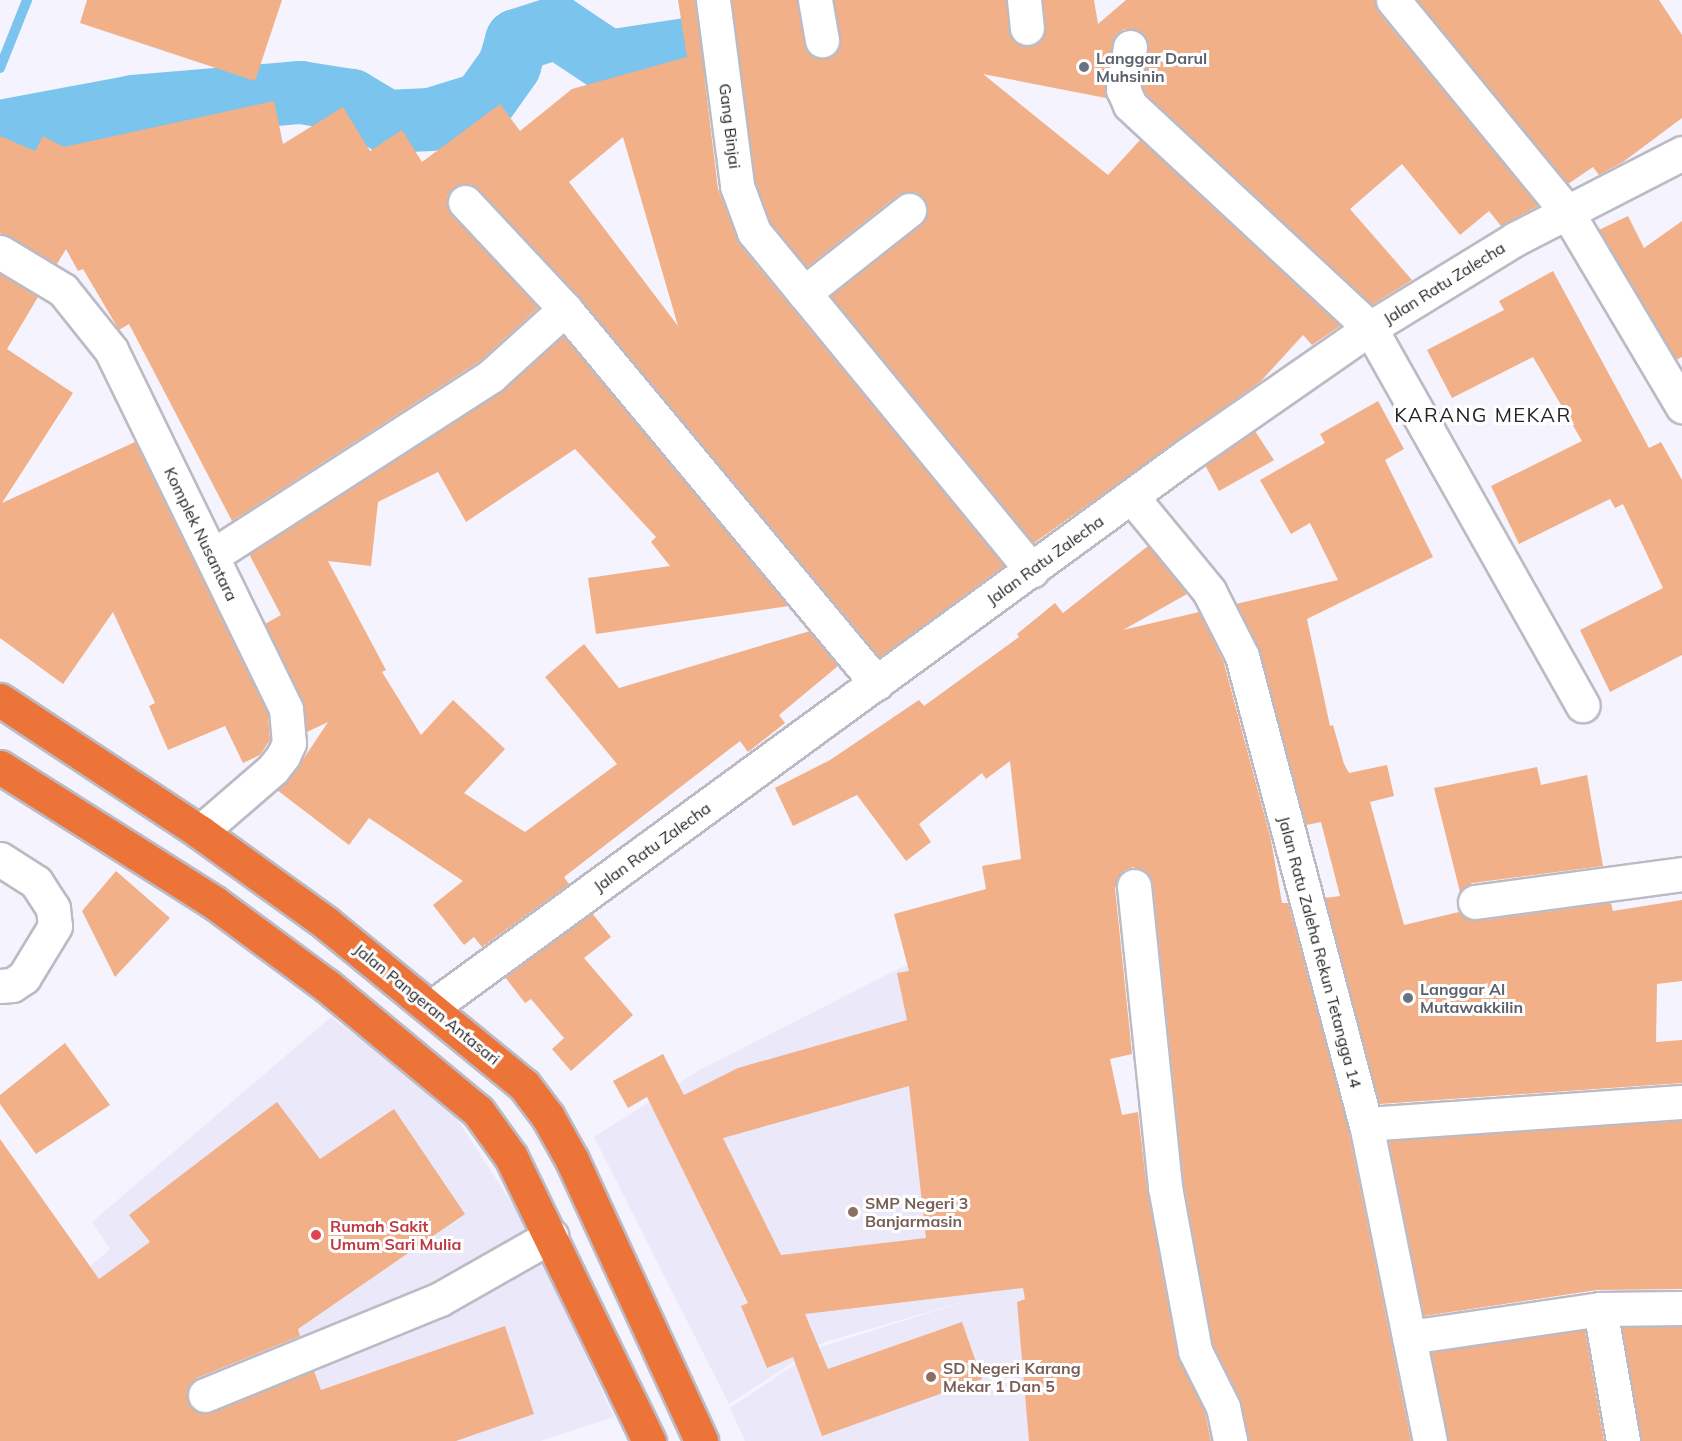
<!DOCTYPE html>
<html>
<head>
<meta charset="utf-8">
<style>
	body { margin:0 }
	#map { position:relative; width:1682px; height:1441px; overflow:hidden; background:#f5f3fd; font-family:Mulish,sans-serif }
	div>[style] { position:absolute }
	[style*='--x'] { left:calc(var(--x)*1px); top:calc(var(--y)*1px); width:calc(var(--w)*1px); rotate:calc(var(--a)*1deg) }
	.built>* { inset:0; background:#ebe8f9 }
	.stream>* { height:10px; margin:-5px; padding:0 5px; transform-origin:5px; border-radius:5px; background:#7bc4ed }
	.river>* { height:63px; margin:-31.5px; padding:0 31.5px; transform-origin:31.5px; border-radius:31.5px; background:#7bc4ed }
	.building>* { inset:0; background:#f2b088 }
	.roads { filter:drop-shadow(2px 0 #bcbac4) drop-shadow(-2px 0 #bcbac4) drop-shadow(0 2px #bcbac4) drop-shadow(0 -2px #bcbac4) }
	.minor>* { height:33px; margin:-16.5px; padding:0 16.5px; transform-origin:16.5px; border-radius:16.5px; background:#fff }
	.highway>* { height:33px; margin:-16.5px; padding:0 16.5px; transform-origin:16.5px; border-radius:16.5px; background:#ec7439 }
	.dots>* { width:16px; height:16px; translate:-50% -50%; box-sizing:border-box; border:3px solid #fff; border-radius:50% }
	span { translate:-50% -50%; white-space:nowrap; text-align:center; line-height:1.15; -webkit-text-stroke:6px #fff; paint-order:stroke }
	.worship-label { font-size:16px; color:#5b616d; font-weight:700 }
	.left { translate:0 -50%; text-align:left }
	.street-label { font-size:16px; color:#242326 }
	.education-label { font-size:16px; color:#785e54; font-weight:700 }
	.health-label { font-size:16px; color:#be3a42; font-weight:700 }
	.quarter-label { font-size:20px; color:#242326; letter-spacing:1.5px }
</style>
</head>
<body>
<div id="map">
	<div class="built">
		<i style="clip-path:polygon(985px 942px,1091px 1441px,745px 1441px,730px 1408px,821px 1347px,973px 1299px,824px 1342px,729px 1404px,594px 1137px,698px 1071px,900px 968px)"></i>
		<i style="clip-path:polygon(331px 1017px,447px 1104px,523px 1220px,614px 1417px,540px 1441px,0 1441px,0 1345px,110px 1249px,92px 1222px)"></i>
	</div>
	<div class="stream">
		<i style="--x:0;--y:68;--w:73;--a:-68.3"></i>
	</div>
	<div class="river">
		<i style="--x:0;--y:131;--w:135;--a:-10.6"></i>
		<i style="--x:133;--y:106;--w:168;--a:-4.8"></i>
		<i style="--x:300;--y:92;--w:52;--a:8.9"></i>
		<i style="--x:351;--y:100;--w:41;--a:31"></i>
		<i style="--x:386;--y:121;--w:44;--a:-2.6"></i>
		<i style="--x:430;--y:119;--w:54;--a:-17.1"></i>
		<i style="--x:482;--y:103;--w:47;--a:-54.6"></i>
		<i style="--x:509;--y:65;--w:26;--a:-74"></i>
		<i style="--x:516;--y:40;--w:43;--a:-17.6"></i>
		<i style="--x:557;--y:27;--w:61;--a:33.7"></i>
		<i style="--x:608;--y:61;--w:125;--a:-8.7"></i>
		<i style="--x:732;--y:42;--w:46;--a:0"></i>
		<i style="--x:778;--y:42;--w:120;--a:16"></i>
	</div>
	<div class="building">
		<i style="clip-path:polygon(87px 0,282px 0,255px 81px,80px 23px)"></i>
		<i style="clip-path:polygon(evenodd,678px 0,695px 0,718px 189px,739px 244px,1004px 566px,880px 657px,579px 297px,471px 184px,452px 189px,447px 197px,451px 214px,538px 308px,480px 361px,232px 521px,129px 324px,119px 330px,83px 269px,78px 271px,66px 249px,57px 264px,0 233px,0 136px,35px 151px,43px 136px,64px 147px,274px 101px,283px 144px,343px 107px,370px 151px,402px 130px,422px 162px,500px 104px,520px 131px,572px 89px,687px 57px,678px 0,623px 137px,678px 326px,569px 182px,623px 137px)"></i>
		<i style="clip-path:polygon(732px 0,797px 0,807px 52px,825px 58px,840px 46px,834px 0,1006px 0,1012px 39px,1028px 47px,1044px 35px,1043px 0,1094px 0,1098px 24px,1126px 0,1375px 0,1378px 12px,1538px 206px,1501px 226px,1489px 211px,1460px 235px,1402px 164px,1350px 209px,1412px 280px,1372px 305px,1146px 94px,1142px 87px,1149px 50px,1141px 32px,1124px 29px,1115px 36px,1105px 86px,1106px 98px,983px 74px,1108px 175px,1140px 140px,1340px 326px,1312px 345px,1303px 335px,1261px 381px,1034px 543px,831px 296px,921px 224px,928px 208px,923px 198px,915px 192px,898px 195px,807px 267px,770px 223px,755px 182px)"></i>
		<i style="clip-path:polygon(1417px 0,1659px 0,1682px 35px,1682px 118px,1623px 162px,1599px 175px,1593px 167px,1568px 184px)"></i>
		<i style="clip-path:polygon(1628px 216px,1644px 248px,1682px 221px,1682px 357px,1676px 360px,1599px 230px)"></i>
		<i style="clip-path:polygon(1553px 271px,1649px 448px,1661px 442px,1682px 480px,1682px 655px,1610px 692px,1580px 630px,1663px 588px,1623px 504px,1615px 508px,1610px 499px,1519px 544px,1491px 486px,1582px 441px,1533px 357px,1452px 398px,1427px 350px,1504px 310px,1499px 301px)"></i>
		<i style="clip-path:polygon(0 274px,38px 297px,7px 349px,73px 393px,2px 503px,135px 442px,268px 714px,270px 740px,260px 755px,243px 763px,225px 726px,168px 750px,149px 706px,155px 703px,113px 612px,63px 684px,0 638px)"></i>
		<i style="clip-path:polygon(563px 336px,789px 606px,596px 634px,588px 578px,670px 566px,651px 542px,656px 537px,575px 449px,466px 522px,438px 472px,378px 502px,371px 566px,328px 561px,386px 670px,382px 672px,421px 735px,453px 700px,505px 749px,464px 793px,525px 832px,617px 764px,545px 677px,584px 644px,619px 688px,810px 631px,838px 666px,779px 715px,785px 723px,748px 752px,740px 741px,564px 877px,569px 884px,482px 947px,474px 937px,464px 945px,433px 905px,463px 881px,369px 818px,349px 845px,277px 790px,298px 767px,328px 722px,307px 732px,303px 701px,265px 624px,281px 615px,249px 554px,501px 392px)"></i>
		<i style="clip-path:polygon(1378px 401px,1404px 449px,1385px 460px,1433px 557px,1307px 619px,1330px 726px,1333px 725px,1344px 764px,1349px 773px,1387px 765px,1394px 796px,1370px 802px,1404px 925px,1459px 912px,1467px 919px,1478px 921px,1611px 903px,1613px 911px,1682px 900px,1682px 981px,1657px 984px,1656px 1042px,1682px 1040px,1682px 1083px,1380px 1104px,1325px 898px,1340px 896px,1321px 822px,1306px 825px,1260px 651px,1236px 604px,1338px 580px,1310px 523px,1291px 534px,1260px 480px,1325px 443px,1320px 434px)"></i>
		<i style="clip-path:polygon(1255px 431px,1274px 460px,1219px 491px,1205px 465px)"></i>
		<i style="clip-path:polygon(evenodd,1148px 546px,1187px 594px,1123px 630px,1199px 612px,1224px 663px,1271px 840px,1282px 903px,1288px 903px,1348px 1128px,1411px 1441px,1248px 1441px,1240px 1399px,1213px 1345px,1184px 1184px,1153px 884px,1149px 875px,1133px 867px,1123px 871px,1115px 888px,1132px 1054px,1110px 1059px,1122px 1115px,1138px 1112px,1147px 1190px,1177px 1354px,1205px 1413px,1211px 1441px,1029px 1441px,1017px 1302px,1025px 1299px,1023px 1288px,805px 1314px,828px 1369px,962px 1322px,982px 1379px,822px 1436px,793px 1357px,767px 1368px,741px 1306px,748px 1303px,647px 1097px,628px 1108px,613px 1081px,663px 1054px,684px 1095px,738px 1068px,907px 1020px,897px 973px,909px 971px,894px 914px,986px 889px,982px 866px,1021px 859px,1010px 761px,986px 779px,982px 773px,919px 824px,931px 842px,906px 861px,857px 795px,793px 826px,775px 788px,830px 760px,919px 700px,924px 706px,1019px 637px,1017px 634px,1055px 603px,1063px 613px,1148px 546px,909px 1086px,926px 1238px,781px 1255px,723px 1138px,909px 1086px)"></i>
		<i style="clip-path:polygon(1537px 767px,1541px 785px,1587px 775px,1603px 866px,1472px 883px,1460px 892px,1434px 788px)"></i>
		<i style="clip-path:polygon(116px 871px,170px 918px,115px 977px,82px 911px)"></i>
		<i style="clip-path:polygon(592px 913px,611px 937px,584px 958px,633px 1015px,571px 1071px,552px 1049px,564px 1038px,531px 999px,525px 1003px,505px 977px)"></i>
		<i style="clip-path:polygon(65px 1043px,110px 1105px,36px 1154px,0 1104px,0 1095px)"></i>
		<i style="clip-path:polygon(277px 1102px,320px 1159px,394px 1109px,465px 1214px,298px 1329px,300px 1336px,197px 1378px,187px 1392px,193px 1409px,212px 1412px,314px 1371px,321px 1390px,505px 1326px,534px 1414px,456px 1441px,0 1441px,0 1139px,99px 1279px,150px 1242px,129px 1215px)"></i>
		<i style="clip-path:polygon(1682px 1121px,1682px 1289px,1597px 1290px,1424px 1316px,1389px 1141px)"></i>
		<i style="clip-path:polygon(1622px 1327px,1682px 1327px,1682px 1441px,1641px 1441px)"></i>
		<i style="clip-path:polygon(1585px 1330px,1604px 1441px,1448px 1441px,1431px 1353px)"></i>
	</div>
	<div class="roads">
		<div class="minor">
			<i style="--x:713;--y:0;--w:188;--a:82.6"></i>
			<i style="--x:737;--y:186;--w:49;--a:69.7"></i>
			<i style="--x:754;--y:232;--w:438;--a:50.6"></i>
			<i style="--x:815;--y:0;--w:41;--a:80.1"></i>
			<i style="--x:1024;--y:0;--w:28;--a:84"></i>
			<i style="--x:1393;--y:0;--w:274;--a:50.6"></i>
			<i style="--x:1567;--y:212;--w:226;--a:59.3"></i>
			<i style="--x:1130;--y:47;--w:43;--a:99.5"></i>
			<i style="--x:1123;--y:89;--w:17;--a:66"></i>
			<i style="--x:1130;--y:105;--w:328;--a:42.9"></i>
			<i style="--x:1370;--y:328;--w:433;--a:60.6"></i>
			<i style="--x:465;--y:202;--w:146;--a:46.9"></i>
			<i style="--x:565;--y:309;--w:487;--a:50.2"></i>
			<i style="--x:0;--y:252;--w:74;--a:31.1"></i>
			<i style="--x:63;--y:290;--w:77;--a:51.3"></i>
			<i style="--x:111;--y:350;--w:399;--a:64"></i>
			<i style="--x:286;--y:709;--w:34;--a:85"></i>
			<i style="--x:289;--y:743;--w:14;--a:115"></i>
			<i style="--x:283;--y:756;--w:16;--a:128"></i>
			<i style="--x:273;--y:769;--w:96;--a:139.2"></i>
			<i style="--x:804;--y:293;--w:134;--a:-38.3"></i>
			<i style="--x:1131;--y:496;--w:123;--a:50.6"></i>
			<i style="--x:1209;--y:591;--w:73;--a:63.1"></i>
			<i style="--x:1242;--y:656;--w:484;--a:75.2"></i>
			<i style="--x:1366;--y:1124;--w:323;--a:78.6"></i>
			<i style="--x:212;--y:556;--w:332;--a:-32.8"></i>
			<i style="--x:491;--y:376;--w:100;--a:-42.2"></i>
			<i style="--x:0;--y:859;--w:43;--a:32.6"></i>
			<i style="--x:36;--y:882;--w:31;--a:57"></i>
			<i style="--x:53;--y:908;--w:18;--a:84"></i>
			<i style="--x:55;--y:926;--w:60;--a:121.3"></i>
			<i style="--x:24;--y:977;--w:14;--a:146"></i>
			<i style="--x:12;--y:985;--w:12;--a:175"></i>
			<i style="--x:1134;--y:886;--w:303;--a:84.1"></i>
			<i style="--x:1165;--y:1187;--w:167;--a:79.6"></i>
			<i style="--x:1195;--y:1351;--w:63;--a:63.4"></i>
			<i style="--x:1223;--y:1407;--w:35;--a:78"></i>
			<i style="--x:1475;--y:902;--w:209;--a:-7.7"></i>
			<i style="--x:432;--y:1007;--w:934;--a:-36.16"></i>
			<i style="--x:1186;--y:456;--w:224;--a:-34.8"></i>
			<i style="--x:1370;--y:328;--w:170;--a:-31.5"></i>
			<i style="--x:1515;--y:239;--w:188;--a:-27.2"></i>
			<i style="--x:1366;--y:1124;--w:317;--a:-4"></i>
			<i style="--x:1600;--y:1309;--w:134;--a:80.1"></i>
			<i style="--x:1409;--y:1337;--w:193;--a:-8.3"></i>
			<i style="--x:1600;--y:1309;--w:82;--a:-0.7"></i>
			<i style="--x:205;--y:1395;--w:254;--a:-22.2"></i>
			<i style="--x:440;--y:1299;--w:128;--a:-29.6"></i>
		</div>
		<div class="highway">
			<i style="--x:0;--y:700;--w:240;--a:33.4"></i>
			<i style="--x:200;--y:832;--w:155;--a:35.8"></i>
			<i style="--x:326;--y:923;--w:256;--a:39.3"></i>
			<i style="--x:524;--y:1085;--w:40;--a:53"></i>
			<i style="--x:548;--y:1117;--w:49;--a:60.8"></i>
			<i style="--x:572;--y:1160;--w:309;--a:65.3"></i>
			<i style="--x:0;--y:767;--w:254;--a:32.3"></i>
			<i style="--x:215;--y:903;--w:138;--a:36.5"></i>
			<i style="--x:326;--y:985;--w:197;--a:39.7"></i>
			<i style="--x:478;--y:1111;--w:57;--a:54.3"></i>
			<i style="--x:511;--y:1157;--w:316;--a:64.1"></i>
		</div>
	</div>
	<div class="dots">
		<i style="left:1084px;top:67px;background:#6b7280"></i>
		<i style="left:1408px;top:998px;background:#6b7280"></i>
		<i style="left:853px;top:1212px;background:#8d6e63"></i>
		<i style="left:316px;top:1235px;background:#e0444e"></i>
		<i style="left:931px;top:1377px;background:#8d6e63"></i>
	</div>
	<div class="worship-label">
		<span class="left" style="left:1096px;top:67px">Langgar Darul<br>Muhsinin</span>
		<span class="left" style="left:1420px;top:998px">Langgar Al<br>Mutawakkilin</span>
	</div>
	<div class="street-label">
		<span style="left:730px;top:126px;rotate:83deg">Gang Binjai</span>
		<span style="left:1444px;top:283px;rotate:-32deg">Jalan Ratu Zalecha</span>
		<span style="left:201px;top:534px;rotate:64deg">Komplek Nusantara</span>
		<span style="left:1045px;top:560px;rotate:-36deg">Jalan Ratu Zalecha</span>
		<span style="left:652px;top:847px;rotate:-36deg">Jalan Ratu Zalecha</span>
		<span style="left:1320px;top:952px;rotate:75deg">Jalan Ratu Zaleha Rekun Tetangga 14</span>
		<span style="left:427px;top:1004px;rotate:39deg">Jalan Pangeran Antasari</span>
	</div>
	<div class="education-label">
		<span class="left" style="left:865px;top:1212px">SMP Negeri 3<br>Banjarmasin</span>
		<span class="left" style="left:943px;top:1377px">SD Negeri Karang<br>Mekar 1 Dan 5</span>
	</div>
	<div class="health-label">
		<span class="left" style="left:330px;top:1235px">Rumah Sakit<br>Umum Sari Mulia</span>
	</div>
	<div class="quarter-label">
		<span style="left:1483px;top:414px">KARANG MEKAR</span>
	</div>
</div>
</body>
</html>
